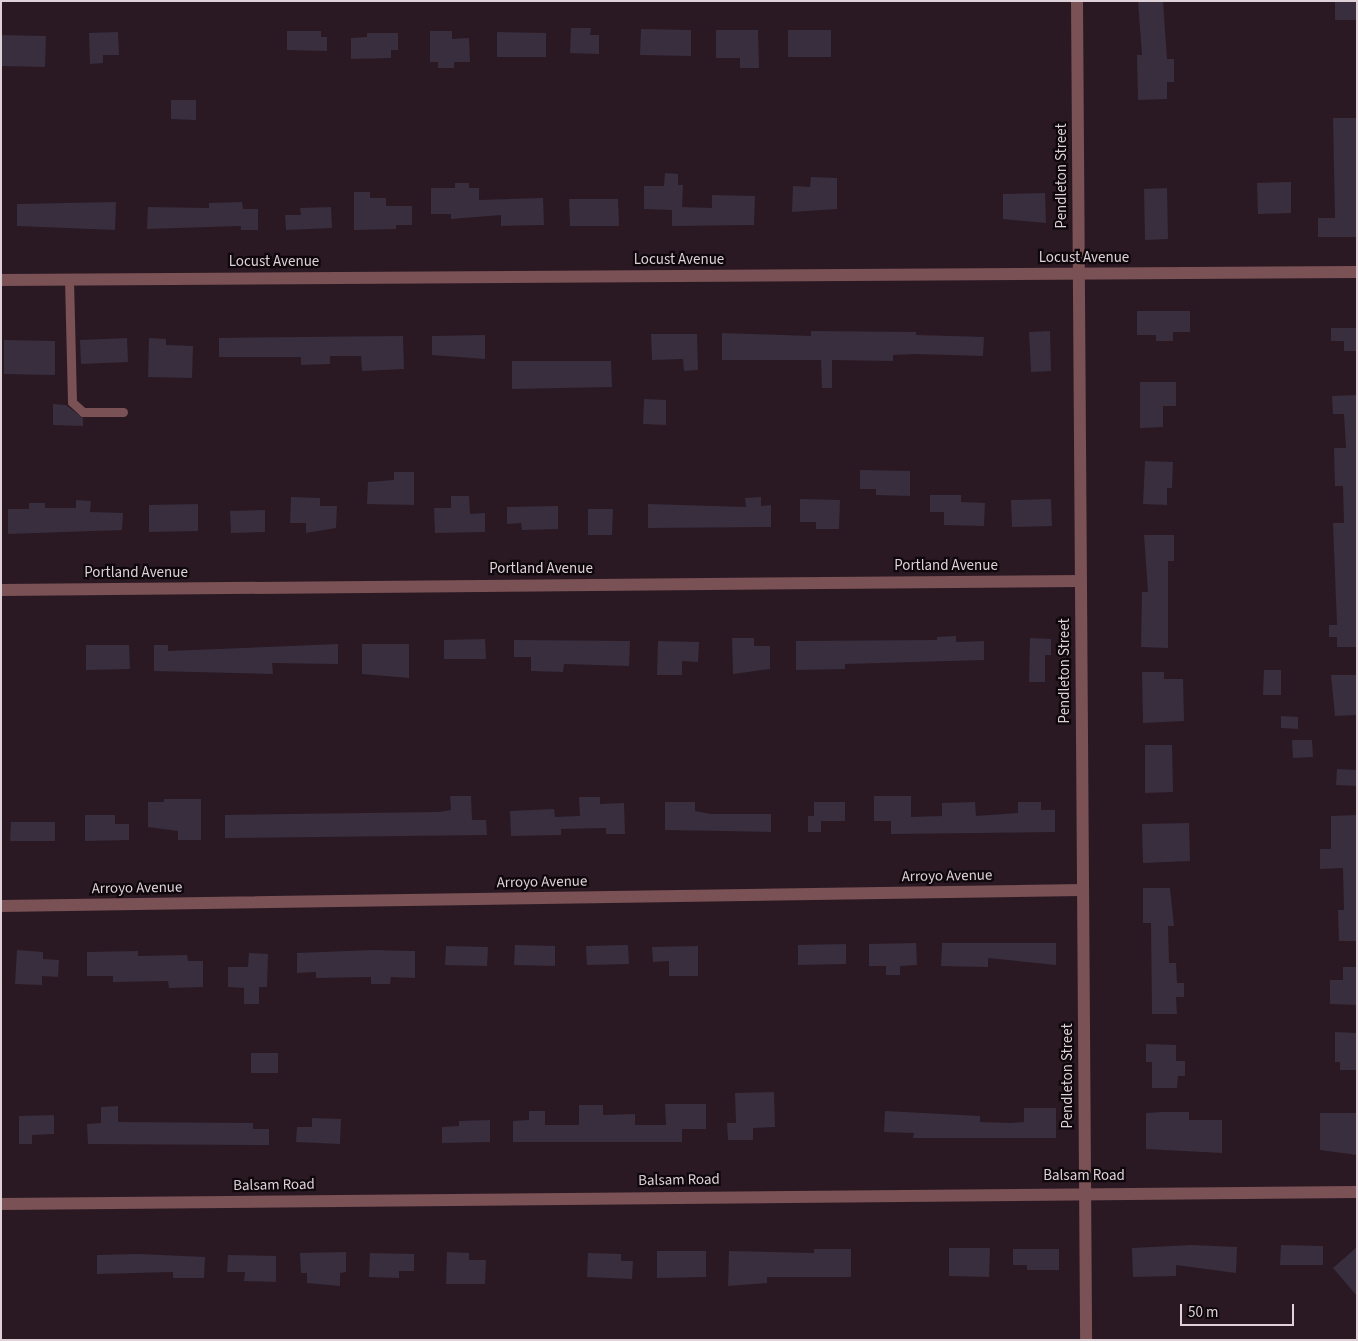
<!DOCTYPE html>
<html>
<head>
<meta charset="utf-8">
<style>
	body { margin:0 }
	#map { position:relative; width:1358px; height:1341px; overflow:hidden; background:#2a1923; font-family:"Source Sans 3",sans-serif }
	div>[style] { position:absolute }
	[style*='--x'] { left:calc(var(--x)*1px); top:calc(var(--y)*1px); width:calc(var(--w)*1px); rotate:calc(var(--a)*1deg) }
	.building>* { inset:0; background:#392e3e }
	.lane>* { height:9px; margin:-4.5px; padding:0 4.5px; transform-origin:4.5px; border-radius:4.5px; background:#7a5154 }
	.street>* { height:12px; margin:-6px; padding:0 6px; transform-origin:6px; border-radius:6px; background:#7a5154 }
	span { translate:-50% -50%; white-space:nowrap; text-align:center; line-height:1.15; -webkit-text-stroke:4.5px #0e070b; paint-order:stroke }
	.street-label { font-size:15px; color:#ded1d8 }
	.frame { position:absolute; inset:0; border:2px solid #ded1d8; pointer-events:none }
	.scale { position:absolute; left:1180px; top:1304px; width:114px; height:22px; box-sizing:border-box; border:2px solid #ded1d8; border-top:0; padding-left:6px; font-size:15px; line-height:18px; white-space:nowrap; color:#ded1d8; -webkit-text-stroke:4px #0e070b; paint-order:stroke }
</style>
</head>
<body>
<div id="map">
	<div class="building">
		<i style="clip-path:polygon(1138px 1px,1163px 1px,1167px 59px,1174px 59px,1174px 82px,1167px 82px,1167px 99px,1138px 100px,1137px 55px,1142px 55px)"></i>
		<i style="clip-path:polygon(1335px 1px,1357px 1px,1357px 20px,1335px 20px)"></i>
		<i style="clip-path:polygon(571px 28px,591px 28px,590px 35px,599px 35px,599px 54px,570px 53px)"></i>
		<i style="clip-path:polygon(641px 29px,691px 30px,691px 56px,640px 55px)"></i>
		<i style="clip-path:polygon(716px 30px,758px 30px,759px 68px,740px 68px,740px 58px,716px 58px)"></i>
		<i style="clip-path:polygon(788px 30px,831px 30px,831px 57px,788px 57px)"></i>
		<i style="clip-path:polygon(287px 31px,321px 31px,321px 37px,327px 37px,327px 51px,287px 50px)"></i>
		<i style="clip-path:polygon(430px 31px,452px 31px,452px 39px,469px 38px,470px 62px,454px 62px,454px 68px,438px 68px,438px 62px,430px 62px)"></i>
		<i style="clip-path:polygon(118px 32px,119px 55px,103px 55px,103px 63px,90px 64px,89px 33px)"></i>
		<i style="clip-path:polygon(497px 32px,546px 33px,546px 57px,497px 57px)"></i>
		<i style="clip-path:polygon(367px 33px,398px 33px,398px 50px,391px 50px,391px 58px,351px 59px,351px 38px,367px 37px)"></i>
		<i style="clip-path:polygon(1px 35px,46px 36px,45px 67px,1px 66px)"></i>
		<i style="clip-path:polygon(171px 100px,196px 100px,196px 120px,171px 119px)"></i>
		<i style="clip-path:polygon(1333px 118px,1357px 118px,1357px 237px,1318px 237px,1318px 218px,1335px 218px)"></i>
		<i style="clip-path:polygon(665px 173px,678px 174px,678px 185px,683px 185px,682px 207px,712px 208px,712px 195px,755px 196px,754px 225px,672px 226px,672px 210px,644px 209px,644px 186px,664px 186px)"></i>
		<i style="clip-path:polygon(811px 177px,837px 178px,837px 209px,792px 212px,793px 186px,810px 187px)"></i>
		<i style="clip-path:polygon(1291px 182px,1291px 213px,1258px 214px,1257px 183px)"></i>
		<i style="clip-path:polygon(455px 183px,469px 183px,469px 188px,479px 188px,479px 200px,543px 198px,544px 225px,501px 226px,501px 215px,451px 219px,451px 214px,431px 214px,431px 188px,455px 188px)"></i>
		<i style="clip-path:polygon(1167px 188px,1168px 239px,1145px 240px,1144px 189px)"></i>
		<i style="clip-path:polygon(354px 192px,370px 192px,370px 198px,386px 198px,386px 206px,412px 206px,412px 225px,396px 225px,396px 229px,354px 230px)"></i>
		<i style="clip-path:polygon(1045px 193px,1046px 223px,1003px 219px,1003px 194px)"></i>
		<i style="clip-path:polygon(569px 199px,618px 199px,619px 226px,570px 226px)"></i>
		<i style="clip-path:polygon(116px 202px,115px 230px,17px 226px,17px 204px)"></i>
		<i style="clip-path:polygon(242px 202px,243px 209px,258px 209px,258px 230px,241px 230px,241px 226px,147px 229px,148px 207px,209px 208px,209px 203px)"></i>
		<i style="clip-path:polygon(331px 207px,332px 228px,286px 230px,285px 215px,301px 215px,300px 208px)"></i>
		<i style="clip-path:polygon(1137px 311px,1190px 311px,1190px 332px,1173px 332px,1173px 341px,1156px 341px,1156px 335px,1137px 335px)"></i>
		<i style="clip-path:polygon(1331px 328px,1357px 328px,1357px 351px,1344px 351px,1344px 341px,1331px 341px)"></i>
		<i style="clip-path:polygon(811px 331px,916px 332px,916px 335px,984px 337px,983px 356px,917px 354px,893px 355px,893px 361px,832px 360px,832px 388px,822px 388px,821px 360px,722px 360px,722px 333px,811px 336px)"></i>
		<i style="clip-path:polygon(1050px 331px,1051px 371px,1031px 372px,1029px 332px)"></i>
		<i style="clip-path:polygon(651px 334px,697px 334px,698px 370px,684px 371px,683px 359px,652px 360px)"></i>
		<i style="clip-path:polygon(485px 335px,485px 359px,432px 355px,432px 336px)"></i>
		<i style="clip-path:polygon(403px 336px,404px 369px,362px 371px,361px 356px,330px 356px,330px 364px,301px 365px,301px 357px,219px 357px,219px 338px)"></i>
		<i style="clip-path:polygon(127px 338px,128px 362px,81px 364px,80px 340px)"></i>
		<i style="clip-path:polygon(149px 338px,166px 339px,166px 345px,193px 346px,192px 378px,148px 377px)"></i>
		<i style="clip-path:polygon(4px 340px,55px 341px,55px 375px,4px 374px)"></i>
		<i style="clip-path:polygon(512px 361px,611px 361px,612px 387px,512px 389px)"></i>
		<i style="clip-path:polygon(1140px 382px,1176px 382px,1176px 406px,1163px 406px,1163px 427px,1140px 428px)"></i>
		<i style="clip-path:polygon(1357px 395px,1357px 647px,1337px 647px,1337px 637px,1329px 637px,1329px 625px,1337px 625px,1333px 523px,1344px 523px,1343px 486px,1335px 486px,1334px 448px,1346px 448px,1344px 414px,1333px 414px,1332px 396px)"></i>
		<i style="clip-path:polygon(644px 399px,666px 400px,666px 425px,643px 424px)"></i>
		<i style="clip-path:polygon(53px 404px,66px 405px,83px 418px,83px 426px,53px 425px)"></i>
		<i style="clip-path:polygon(1145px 461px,1173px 462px,1172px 488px,1167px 488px,1167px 505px,1143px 504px)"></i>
		<i style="clip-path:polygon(860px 470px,910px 471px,910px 496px,876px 495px,876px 489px,860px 489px)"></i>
		<i style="clip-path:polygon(394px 472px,414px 472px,414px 505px,367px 504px,368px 482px,394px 480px)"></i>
		<i style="clip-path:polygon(930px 495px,961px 495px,961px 502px,985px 503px,984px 526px,944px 525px,944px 512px,930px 512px)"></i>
		<i style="clip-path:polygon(451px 496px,469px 496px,470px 514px,485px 513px,485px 532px,435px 533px,434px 508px,451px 508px)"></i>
		<i style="clip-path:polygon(291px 497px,320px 498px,320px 506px,337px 506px,336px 528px,306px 533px,306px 523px,290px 523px)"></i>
		<i style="clip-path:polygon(761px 497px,761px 506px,771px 505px,771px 527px,648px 528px,648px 504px,746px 507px,745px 498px)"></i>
		<i style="clip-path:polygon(800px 499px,840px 500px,839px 529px,816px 529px,816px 522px,800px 522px)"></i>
		<i style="clip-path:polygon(1051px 499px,1052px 526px,1012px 527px,1011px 500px)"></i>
		<i style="clip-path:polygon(76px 500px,91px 501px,90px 512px,123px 513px,122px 530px,8px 534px,8px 509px,29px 509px,29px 503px,45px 503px,45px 508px,76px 508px)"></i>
		<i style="clip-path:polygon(198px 504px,198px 531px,149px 532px,149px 505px)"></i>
		<i style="clip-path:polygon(558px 506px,558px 529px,522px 530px,521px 523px,507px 524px,507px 507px)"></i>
		<i style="clip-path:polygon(588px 509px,613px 509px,612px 535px,588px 535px)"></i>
		<i style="clip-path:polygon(265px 510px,265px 532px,231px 533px,230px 511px)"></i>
		<i style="clip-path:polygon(1144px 535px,1174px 535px,1174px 561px,1168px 561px,1168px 648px,1141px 647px,1142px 592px,1148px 592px)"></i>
		<i style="clip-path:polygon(956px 636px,956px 642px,984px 641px,984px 660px,845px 664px,845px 669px,796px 670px,796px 641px,937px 640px,937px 637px)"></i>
		<i style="clip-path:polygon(732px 638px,754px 638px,754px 646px,770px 646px,770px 669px,733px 674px)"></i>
		<i style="clip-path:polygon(1030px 638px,1051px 639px,1051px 655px,1045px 655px,1045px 682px,1029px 682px)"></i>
		<i style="clip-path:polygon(485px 639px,486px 659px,444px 659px,444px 640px)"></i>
		<i style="clip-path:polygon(514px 640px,630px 641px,629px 666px,564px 664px,563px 672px,531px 671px,531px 657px,514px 657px)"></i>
		<i style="clip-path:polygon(658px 641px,699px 642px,698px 662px,682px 661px,682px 675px,657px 675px)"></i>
		<i style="clip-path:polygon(338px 644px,338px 664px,272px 663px,273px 674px,154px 671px,154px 645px,168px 645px,168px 651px)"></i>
		<i style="clip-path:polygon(362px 644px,409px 644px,409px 678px,362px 674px)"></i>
		<i style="clip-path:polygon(86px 645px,129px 645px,130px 669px,86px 670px)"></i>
		<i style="clip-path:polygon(1264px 670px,1281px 670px,1281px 695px,1263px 695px)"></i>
		<i style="clip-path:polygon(1142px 672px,1164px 672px,1164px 679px,1183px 679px,1184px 721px,1143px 723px)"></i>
		<i style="clip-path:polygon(1331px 675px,1357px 675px,1357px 715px,1335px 716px)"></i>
		<i style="clip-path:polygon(1281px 716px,1298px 717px,1298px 729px,1281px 728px)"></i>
		<i style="clip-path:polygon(1292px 740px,1312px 740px,1313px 757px,1293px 758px)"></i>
		<i style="clip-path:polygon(1145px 745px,1172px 745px,1173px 792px,1145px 793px)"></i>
		<i style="clip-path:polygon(1337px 769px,1357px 770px,1357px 786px,1336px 785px)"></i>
		<i style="clip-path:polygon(450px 796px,471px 796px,472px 820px,486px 820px,487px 835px,225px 838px,225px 815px,439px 812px,451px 810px)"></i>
		<i style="clip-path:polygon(874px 796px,911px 796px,911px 817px,942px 816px,942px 803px,975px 802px,976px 816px,1018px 813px,1018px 802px,1041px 802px,1041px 810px,1055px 810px,1055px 832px,891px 834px,891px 821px,874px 821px)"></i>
		<i style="clip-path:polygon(579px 797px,600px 797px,600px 804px,624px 803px,625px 834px,606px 834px,606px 828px,561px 829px,561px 835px,511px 836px,510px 811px,554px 809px,555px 817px,580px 816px)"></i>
		<i style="clip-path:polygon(164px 799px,201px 799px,201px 840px,178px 840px,178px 831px,148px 827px,148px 802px,164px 802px)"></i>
		<i style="clip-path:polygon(665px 802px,695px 802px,695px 811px,711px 814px,771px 814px,771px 832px,665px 830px)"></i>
		<i style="clip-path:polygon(814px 802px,845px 802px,845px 821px,821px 821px,821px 832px,808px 832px,808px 816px,814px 816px)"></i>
		<i style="clip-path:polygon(85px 815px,115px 815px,115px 824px,129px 824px,129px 840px,85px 841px)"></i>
		<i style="clip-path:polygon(1357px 815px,1357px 941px,1339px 941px,1338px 910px,1344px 910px,1343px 868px,1320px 869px,1320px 849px,1331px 849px,1331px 816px)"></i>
		<i style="clip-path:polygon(11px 822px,55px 822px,55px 841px,10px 841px)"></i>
		<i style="clip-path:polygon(1189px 823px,1190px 861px,1143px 863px,1142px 824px)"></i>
		<i style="clip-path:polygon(1143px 888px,1170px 888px,1174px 926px,1168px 926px,1169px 963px,1176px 963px,1177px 983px,1184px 983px,1184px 997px,1176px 997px,1177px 1014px,1152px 1014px,1151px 923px,1143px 923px)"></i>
		<i style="clip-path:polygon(916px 943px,917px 965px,900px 966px,900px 975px,886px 975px,886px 966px,869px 966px,869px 944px)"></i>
		<i style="clip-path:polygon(942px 943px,1056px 943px,1056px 965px,988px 958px,988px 967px,941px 966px)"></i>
		<i style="clip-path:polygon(846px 944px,846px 964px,798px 965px,798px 945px)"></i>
		<i style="clip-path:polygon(515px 945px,555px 946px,555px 966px,514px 965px)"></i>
		<i style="clip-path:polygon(628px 945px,629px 964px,587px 965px,586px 946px)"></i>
		<i style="clip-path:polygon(446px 946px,488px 947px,487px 966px,445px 965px)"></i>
		<i style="clip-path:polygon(698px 946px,698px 976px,669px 976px,669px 961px,653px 962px,652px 947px)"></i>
		<i style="clip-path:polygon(17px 950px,43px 952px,43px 959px,59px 960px,58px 977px,42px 976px,42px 985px,15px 984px)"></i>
		<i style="clip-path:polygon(372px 950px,415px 951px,415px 978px,391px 977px,390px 984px,371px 984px,371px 977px,316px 978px,316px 972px,297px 973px,297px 953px)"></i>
		<i style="clip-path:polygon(138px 951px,138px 956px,187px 955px,188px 961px,203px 961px,203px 987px,169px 988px,168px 981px,113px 982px,113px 976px,87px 976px,87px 952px)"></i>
		<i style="clip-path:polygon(249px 953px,268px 954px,267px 987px,259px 987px,259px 1004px,244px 1004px,244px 988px,228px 987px,228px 967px,248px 967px)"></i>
		<i style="clip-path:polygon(1343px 967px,1357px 967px,1357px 1005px,1330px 1004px,1330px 980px,1343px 980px)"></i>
		<i style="clip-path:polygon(1335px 1032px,1357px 1033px,1357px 1070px,1340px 1070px,1340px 1062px,1335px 1062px)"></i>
		<i style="clip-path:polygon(1146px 1044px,1176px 1045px,1176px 1061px,1185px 1061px,1185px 1076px,1178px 1076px,1177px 1088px,1152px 1088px,1152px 1062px,1146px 1062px)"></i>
		<i style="clip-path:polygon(251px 1053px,278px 1053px,278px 1073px,251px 1073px)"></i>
		<i style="clip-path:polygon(774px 1092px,775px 1127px,753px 1128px,753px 1140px,728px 1140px,727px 1123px,736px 1123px,735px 1093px)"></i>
		<i style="clip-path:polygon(665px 1104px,706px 1104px,706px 1129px,682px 1129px,682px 1142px,513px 1142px,513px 1121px,529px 1120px,529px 1111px,545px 1111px,545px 1125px,579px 1125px,579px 1105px,603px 1105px,603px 1115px,635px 1114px,635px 1125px,666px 1125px)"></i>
		<i style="clip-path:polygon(118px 1106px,118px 1122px,253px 1123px,253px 1129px,269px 1129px,269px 1145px,88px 1144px,87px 1124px,101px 1123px,101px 1107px)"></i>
		<i style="clip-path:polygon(1024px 1108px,1056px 1108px,1056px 1138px,913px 1138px,914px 1133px,884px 1132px,885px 1111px,980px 1116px,980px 1122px,1010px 1123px,1024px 1122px)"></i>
		<i style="clip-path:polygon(1163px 1112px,1189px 1112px,1189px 1120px,1222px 1120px,1222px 1153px,1146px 1149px,1146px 1113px)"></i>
		<i style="clip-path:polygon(1320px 1113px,1357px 1113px,1357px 1155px,1320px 1150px)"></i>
		<i style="clip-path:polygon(54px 1115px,54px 1134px,32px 1135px,32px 1144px,19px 1144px,19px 1116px)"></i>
		<i style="clip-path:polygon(312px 1118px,341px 1119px,340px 1144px,296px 1142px,297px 1127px,312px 1127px)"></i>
		<i style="clip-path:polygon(490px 1120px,490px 1142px,442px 1143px,442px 1127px,459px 1126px,459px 1121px)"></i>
		<i style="clip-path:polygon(1192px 1245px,1237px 1247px,1236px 1273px,1176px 1265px,1176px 1276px,1133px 1277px,1132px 1248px)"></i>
		<i style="clip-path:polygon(1281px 1245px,1323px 1246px,1323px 1265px,1280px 1265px)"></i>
		<i style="clip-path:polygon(1357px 1247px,1357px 1296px,1333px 1268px)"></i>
		<i style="clip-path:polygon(949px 1248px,990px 1248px,989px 1277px,949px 1276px)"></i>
		<i style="clip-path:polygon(814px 1249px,851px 1249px,851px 1277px,767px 1277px,767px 1283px,728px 1286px,729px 1251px,814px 1253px)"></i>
		<i style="clip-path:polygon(1013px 1249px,1059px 1249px,1059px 1270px,1027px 1270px,1027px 1265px,1013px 1265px)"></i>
		<i style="clip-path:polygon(657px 1251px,706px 1251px,706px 1277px,657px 1278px)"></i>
		<i style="clip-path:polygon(346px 1252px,346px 1272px,340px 1273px,340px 1286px,307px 1283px,307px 1273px,301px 1273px,300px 1253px)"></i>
		<i style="clip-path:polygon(447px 1252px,469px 1253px,469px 1260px,486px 1260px,485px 1284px,446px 1284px)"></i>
		<i style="clip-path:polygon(370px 1253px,414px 1254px,414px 1271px,399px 1271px,399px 1278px,369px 1277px)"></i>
		<i style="clip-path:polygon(588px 1253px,621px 1254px,621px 1261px,633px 1261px,632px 1279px,587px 1277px)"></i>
		<i style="clip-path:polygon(139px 1254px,205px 1257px,204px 1278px,173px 1278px,173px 1272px,97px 1274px,97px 1255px)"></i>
		<i style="clip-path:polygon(228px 1255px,276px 1256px,276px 1282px,244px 1281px,245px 1272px,227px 1272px)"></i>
	</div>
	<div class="lane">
		<i style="--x:69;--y:279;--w:123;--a:88.6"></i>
		<i style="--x:72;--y:402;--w:15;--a:42"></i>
		<i style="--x:83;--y:412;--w:40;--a:0"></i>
	</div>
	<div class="street">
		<i style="--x:1077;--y:1;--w:1339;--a:89.61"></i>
		<i style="--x:1;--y:280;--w:1356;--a:-0.34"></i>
		<i style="--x:1;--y:590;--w:1080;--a:-0.48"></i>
		<i style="--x:1;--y:906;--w:1082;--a:-0.85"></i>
		<i style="--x:1;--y:1204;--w:1356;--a:-0.51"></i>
	</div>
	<div class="street-label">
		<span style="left:1062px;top:176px;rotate:-90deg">Pendleton Street</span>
		<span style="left:1084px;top:258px">Locust Avenue</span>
		<span style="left:679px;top:260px">Locust Avenue</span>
		<span style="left:274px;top:262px">Locust Avenue</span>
		<span style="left:946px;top:566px">Portland Avenue</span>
		<span style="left:541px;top:569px">Portland Avenue</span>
		<span style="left:136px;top:573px">Portland Avenue</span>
		<span style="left:1065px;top:671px;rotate:-90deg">Pendleton Street</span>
		<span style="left:947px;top:876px;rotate:-1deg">Arroyo Avenue</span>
		<span style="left:542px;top:882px;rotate:-1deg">Arroyo Avenue</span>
		<span style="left:137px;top:888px;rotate:-1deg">Arroyo Avenue</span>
		<span style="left:1068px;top:1076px;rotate:-90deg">Pendleton Street</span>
		<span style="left:1084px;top:1176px">Balsam Road</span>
		<span style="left:679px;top:1180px;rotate:-1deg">Balsam Road</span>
		<span style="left:274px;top:1185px;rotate:-1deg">Balsam Road</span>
	</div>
	<div class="frame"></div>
	<div class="scale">50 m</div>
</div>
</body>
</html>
